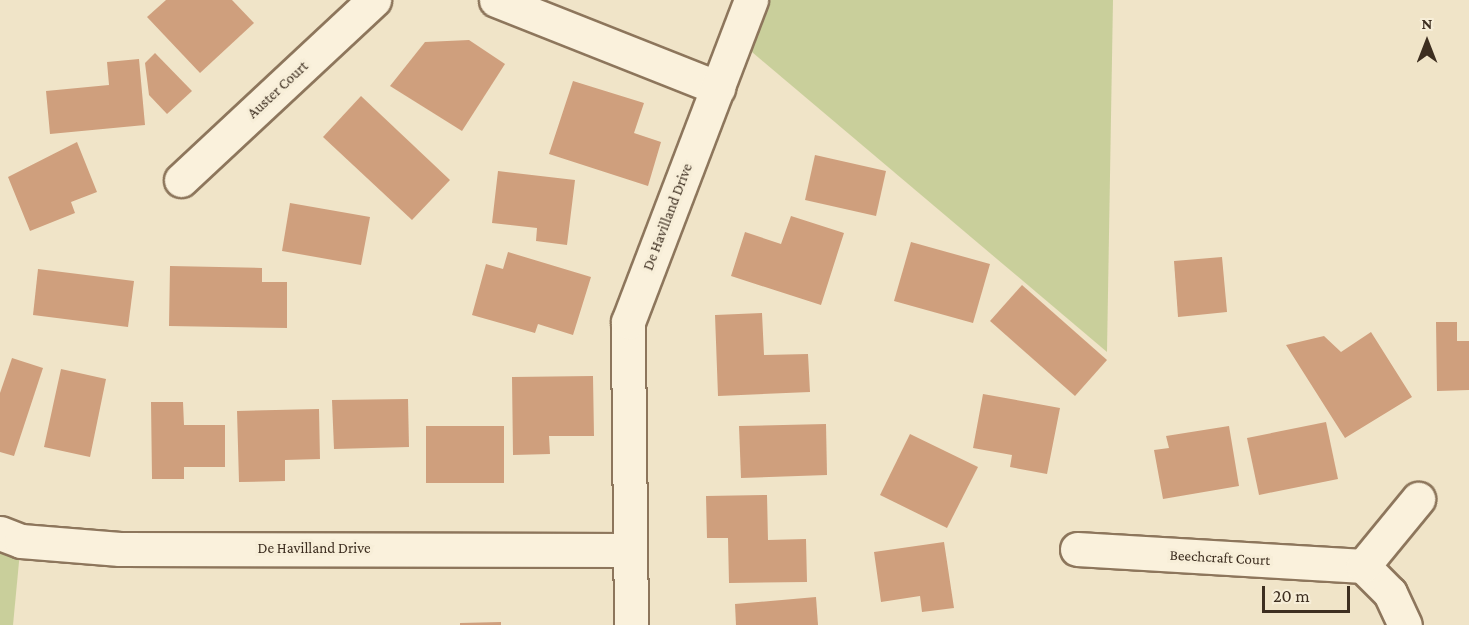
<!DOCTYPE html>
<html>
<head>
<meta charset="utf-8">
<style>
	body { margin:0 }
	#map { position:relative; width:1469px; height:625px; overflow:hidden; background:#f0e4c8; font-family:"Crimson Pro",serif }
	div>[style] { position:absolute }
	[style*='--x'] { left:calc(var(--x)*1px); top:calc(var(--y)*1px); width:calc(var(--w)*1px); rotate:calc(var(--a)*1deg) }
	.green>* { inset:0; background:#c9cf9b }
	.building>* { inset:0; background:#cf9f7d }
	.roads { filter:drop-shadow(2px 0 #8d765c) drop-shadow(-2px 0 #8d765c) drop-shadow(0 2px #8d765c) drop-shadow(0 -2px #8d765c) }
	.minor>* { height:33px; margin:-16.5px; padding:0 16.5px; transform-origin:16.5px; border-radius:16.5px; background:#faf1dc }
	span { translate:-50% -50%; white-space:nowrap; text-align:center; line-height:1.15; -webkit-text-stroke:6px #f7eed8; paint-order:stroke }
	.street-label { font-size:15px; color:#3d2e20 }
	.north { position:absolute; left:1397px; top:12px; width:60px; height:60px; -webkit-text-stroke:4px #f7eed8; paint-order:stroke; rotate:0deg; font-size:16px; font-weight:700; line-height:24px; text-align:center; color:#3d2e20 }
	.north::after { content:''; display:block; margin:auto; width:21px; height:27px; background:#3d2e20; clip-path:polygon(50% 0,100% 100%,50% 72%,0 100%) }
	.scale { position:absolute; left:1262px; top:586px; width:88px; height:27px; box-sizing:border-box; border:3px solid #3d2e20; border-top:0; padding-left:8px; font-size:18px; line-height:21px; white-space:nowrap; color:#3d2e20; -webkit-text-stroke:4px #f7eed8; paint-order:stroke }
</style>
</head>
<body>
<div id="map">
	<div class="green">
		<i style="clip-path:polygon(751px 0,1113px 0,1107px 352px,739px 41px)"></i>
		<i style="clip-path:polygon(0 533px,21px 541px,13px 625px,0 625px)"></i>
	</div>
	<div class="building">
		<i style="clip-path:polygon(166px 0,232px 0,254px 23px,200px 73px,147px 17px)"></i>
		<i style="clip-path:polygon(469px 40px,505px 64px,462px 131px,390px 86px,425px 42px)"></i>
		<i style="clip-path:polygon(155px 53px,192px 91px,167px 114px,149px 95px,145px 63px)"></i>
		<i style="clip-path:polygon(139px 59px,145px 125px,50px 134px,46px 91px,109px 85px,107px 62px)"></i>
		<i style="clip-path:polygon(573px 81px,644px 103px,634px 133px,661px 142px,648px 186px,549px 154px)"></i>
		<i style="clip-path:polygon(361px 96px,450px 180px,412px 220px,323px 137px)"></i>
		<i style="clip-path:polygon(77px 142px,97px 192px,71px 202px,75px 213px,30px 231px,8px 177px)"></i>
		<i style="clip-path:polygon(815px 155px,886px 171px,876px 216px,805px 200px)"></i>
		<i style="clip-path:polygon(498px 171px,575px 180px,567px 245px,536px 241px,537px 228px,492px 223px)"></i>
		<i style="clip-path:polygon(290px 203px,370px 217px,361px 265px,282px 251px)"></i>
		<i style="clip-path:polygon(791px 216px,844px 233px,821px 305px,731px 276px,745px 232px,781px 244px)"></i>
		<i style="clip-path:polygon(911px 242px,990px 264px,973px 323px,894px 301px)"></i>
		<i style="clip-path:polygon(508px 252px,591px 277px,573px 335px,538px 324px,535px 333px,472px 315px,486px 264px,503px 269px)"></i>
		<i style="clip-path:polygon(1222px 257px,1227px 312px,1178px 317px,1174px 261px)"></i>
		<i style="clip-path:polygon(170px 266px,262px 268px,262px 282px,287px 282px,287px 328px,169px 326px)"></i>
		<i style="clip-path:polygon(38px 269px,134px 281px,128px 327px,33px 315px)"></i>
		<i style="clip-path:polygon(1022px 285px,1107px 360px,1075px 396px,990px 321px)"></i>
		<i style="clip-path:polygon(762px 313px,764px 355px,808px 354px,810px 392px,718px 396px,715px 315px)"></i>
		<i style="clip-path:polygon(1436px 322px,1457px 322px,1457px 341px,1469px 341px,1469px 390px,1437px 391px)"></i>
		<i style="clip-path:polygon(1371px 332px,1412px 397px,1345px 438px,1286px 345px,1324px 336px,1341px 352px)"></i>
		<i style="clip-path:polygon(12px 358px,43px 368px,14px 456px,0 452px,0 393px)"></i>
		<i style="clip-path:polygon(61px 369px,106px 379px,90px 457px,44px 447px)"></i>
		<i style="clip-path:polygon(593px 376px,594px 436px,549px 436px,550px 454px,513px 455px,512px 377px)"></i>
		<i style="clip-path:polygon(983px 394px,1060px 408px,1047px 474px,1010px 467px,1012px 455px,973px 448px)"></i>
		<i style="clip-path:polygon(408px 399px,409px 447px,334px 449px,332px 400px)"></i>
		<i style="clip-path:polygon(151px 402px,183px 402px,184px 425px,225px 425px,225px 467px,184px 467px,184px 479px,152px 479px)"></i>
		<i style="clip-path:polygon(319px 409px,320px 459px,285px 460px,285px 481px,239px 482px,237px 411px)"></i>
		<i style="clip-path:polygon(1326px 422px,1338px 479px,1259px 495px,1247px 438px)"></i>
		<i style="clip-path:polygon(826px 424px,827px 475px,741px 478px,739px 426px)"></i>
		<i style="clip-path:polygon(426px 426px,504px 426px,504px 483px,426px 483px)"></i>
		<i style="clip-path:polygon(1229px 426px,1239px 486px,1163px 499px,1154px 450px,1169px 448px,1166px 436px)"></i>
		<i style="clip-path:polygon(910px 434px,978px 467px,947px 528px,880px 495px)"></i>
		<i style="clip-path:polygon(767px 495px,768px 540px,806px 539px,807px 582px,729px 583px,728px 538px,707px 538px,706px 496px)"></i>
		<i style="clip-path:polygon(944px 542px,954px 608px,922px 612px,920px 596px,881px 602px,874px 552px)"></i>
		<i style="clip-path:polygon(816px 597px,818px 625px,736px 625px,735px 604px)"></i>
		<i style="clip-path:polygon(501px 622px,501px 625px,460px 625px,460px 623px)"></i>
	</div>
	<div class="roads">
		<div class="minor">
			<i style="--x:496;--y:0;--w:239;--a:21.6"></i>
			<i style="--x:181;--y:180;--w:264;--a:-43"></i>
			<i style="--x:0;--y:533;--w:22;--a:21"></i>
			<i style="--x:21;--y:541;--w:99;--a:4.6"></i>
			<i style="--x:120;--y:549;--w:510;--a:0.11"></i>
			<i style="--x:1077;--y:549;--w:287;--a:3.4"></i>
			<i style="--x:1363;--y:566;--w:38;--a:45"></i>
			<i style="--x:1390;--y:593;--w:35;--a:65"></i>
			<i style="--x:1363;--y:566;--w:87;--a:-50.6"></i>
			<i style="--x:631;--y:625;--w:303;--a:-90.6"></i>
			<i style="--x:628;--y:322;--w:345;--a:-69.1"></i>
		</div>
	</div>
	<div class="street-label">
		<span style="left:278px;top:90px;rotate:-43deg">Auster Court</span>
		<span style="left:668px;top:217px;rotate:-69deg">De Havilland Drive</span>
		<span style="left:314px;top:549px">De Havilland Drive</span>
		<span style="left:1220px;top:558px;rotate:3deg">Beechcraft Court</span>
	</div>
	<div class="north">N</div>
	<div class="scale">20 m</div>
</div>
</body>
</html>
